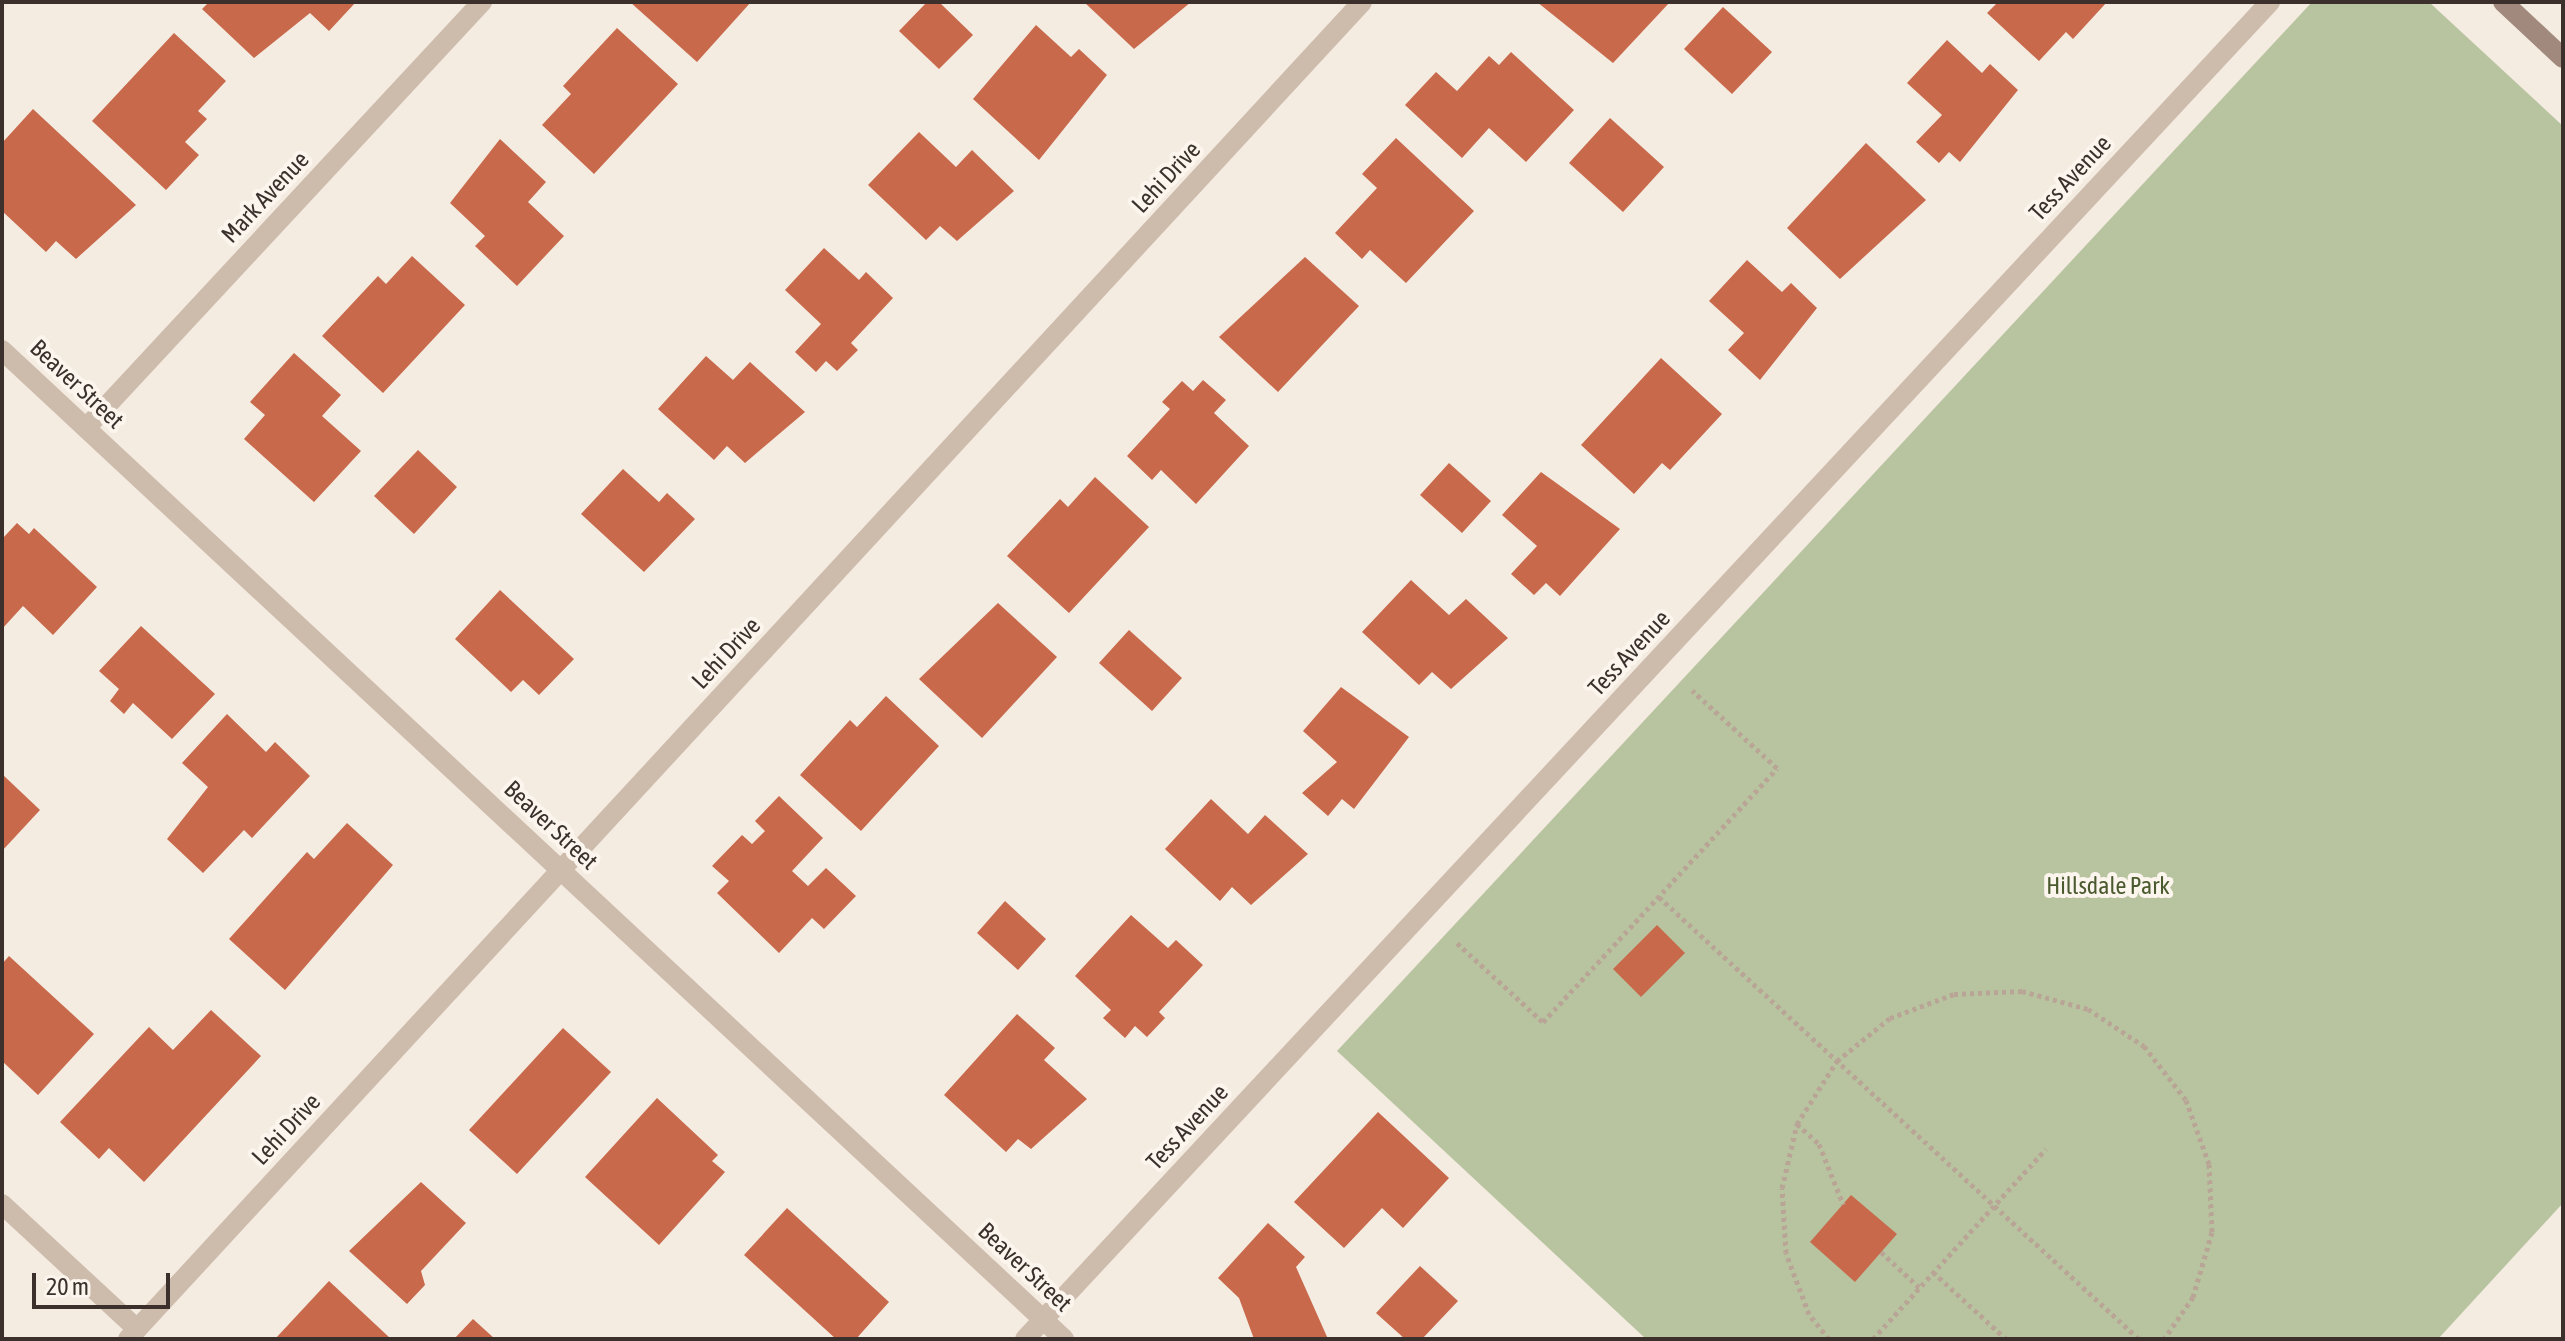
<!DOCTYPE html>
<html>
<head>
<meta charset="utf-8">
<style>
	body { margin:0 }
	#map { position:relative; width:2565px; height:1341px; overflow:hidden; background:#f4ebe1; font-family:"Asap Condensed",sans-serif }
	div>[style] { position:absolute }
	[style*='--x'] { left:calc(var(--x)*1px); top:calc(var(--y)*1px); width:calc(var(--w)*1px); rotate:calc(var(--a)*1deg) }
	.green>* { inset:0; background:#b8c4a0 }
	.building>* { inset:0; background:#c8694b }
	.path>* { height:5px; margin-top:-2.5px; transform-origin:0; background:repeating-linear-gradient(90deg,#b9a596 0 4px,transparent 0 8px) }
	.minor>* { height:20px; margin:-10px; padding:0 10px; transform-origin:10px; border-radius:10px; background:#cdbbac }
	.secondary>* { height:20px; margin:-10px; padding:0 10px; transform-origin:10px; border-radius:10px; background:#a18a7d }
	span { translate:-50% -50%; white-space:nowrap; text-align:center; line-height:1.15; -webkit-text-stroke:8px #fbf5ee; paint-order:stroke }
	.street-label { font-size:24px; color:#3b302b }
	.park-label { font-size:24px; color:#4a5a2e }
	.frame { position:absolute; inset:0; border:4px solid #3b302b; pointer-events:none }
	.scale { position:absolute; left:32px; top:1273px; width:138px; height:36px; box-sizing:border-box; border:4px solid #3b302b; border-top:0; padding-left:10px; font-size:24px; line-height:28px; white-space:nowrap; color:#3b302b; -webkit-text-stroke:6px #fbf5ee; paint-order:stroke }
</style>
</head>
<body>
<div id="map">
	<div class="green">
		<i style="clip-path:polygon(2312px 2px,2429px 2px,2563px 126px,2563px 1203px,2438px 1339px,1646px 1339px,1337px 1051px)"></i>
	</div>
	<div class="building">
		<i style="clip-path:polygon(209px 2px,356px 2px,329px 31px,310px 13px,254px 58px,202px 9px)"></i>
		<i style="clip-path:polygon(630px 2px,751px 2px,697px 62px)"></i>
		<i style="clip-path:polygon(927px 2px,939px 2px,973px 35px,939px 69px,899px 31px)"></i>
		<i style="clip-path:polygon(1084px 2px,1191px 2px,1134px 49px)"></i>
		<i style="clip-path:polygon(1537px 2px,1670px 2px,1613px 63px)"></i>
		<i style="clip-path:polygon(1998px 2px,2107px 2px,2073px 39px,2066px 32px,2039px 61px,1987px 13px)"></i>
		<i style="clip-path:polygon(1723px 7px,1772px 52px,1732px 94px,1684px 49px)"></i>
		<i style="clip-path:polygon(1036px 25px,1071px 57px,1079px 49px,1107px 75px,1039px 160px,973px 99px)"></i>
		<i style="clip-path:polygon(617px 28px,678px 84px,594px 174px,542px 125px,571px 94px,563px 86px)"></i>
		<i style="clip-path:polygon(174px 33px,226px 81px,198px 111px,207px 119px,185px 142px,199px 155px,166px 190px,92px 121px)"></i>
		<i style="clip-path:polygon(1947px 40px,1982px 73px,1990px 64px,2018px 90px,1960px 162px,1949px 152px,1939px 163px,1916px 142px,1942px 115px,1907px 83px)"></i>
		<i style="clip-path:polygon(1511px 52px,1574px 110px,1526px 162px,1489px 128px,1462px 158px,1405px 105px,1436px 72px,1457px 91px,1489px 56px,1499px 65px)"></i>
		<i style="clip-path:polygon(33px 109px,136px 205px,76px 259px,56px 241px,46px 252px,2px 211px,2px 143px)"></i>
		<i style="clip-path:polygon(1610px 118px,1664px 167px,1623px 212px,1569px 163px)"></i>
		<i style="clip-path:polygon(919px 132px,956px 167px,972px 150px,1014px 191px,957px 241px,940px 226px,926px 240px,868px 185px)"></i>
		<i style="clip-path:polygon(1396px 138px,1474px 211px,1406px 283px,1370px 250px,1362px 259px,1335px 233px,1377px 188px,1362px 174px)"></i>
		<i style="clip-path:polygon(500px 139px,546px 182px,528px 202px,564px 236px,517px 286px,475px 246px,485px 236px,450px 203px)"></i>
		<i style="clip-path:polygon(1866px 143px,1926px 200px,1840px 279px,1787px 228px)"></i>
		<i style="clip-path:polygon(824px 248px,859px 280px,866px 272px,893px 298px,851px 343px,858px 350px,837px 371px,826px 361px,816px 372px,795px 352px,821px 324px,785px 290px)"></i>
		<i style="clip-path:polygon(412px 256px,465px 305px,383px 393px,322px 336px,378px 276px,386px 284px)"></i>
		<i style="clip-path:polygon(1305px 257px,1359px 306px,1278px 392px,1219px 337px)"></i>
		<i style="clip-path:polygon(1747px 260px,1782px 292px,1791px 283px,1817px 308px,1760px 380px,1728px 350px,1744px 333px,1709px 301px)"></i>
		<i style="clip-path:polygon(294px 353px,341px 395px,322px 416px,361px 451px,314px 502px,244px 439px,265px 415px,250px 402px)"></i>
		<i style="clip-path:polygon(706px 356px,733px 380px,750px 362px,805px 412px,745px 463px,727px 446px,714px 460px,658px 409px)"></i>
		<i style="clip-path:polygon(1661px 358px,1722px 414px,1670px 470px,1662px 463px,1634px 494px,1581px 445px)"></i>
		<i style="clip-path:polygon(1203px 380px,1226px 400px,1214px 413px,1249px 446px,1196px 504px,1161px 470px,1152px 480px,1127px 456px,1170px 409px,1162px 402px,1182px 381px,1193px 391px)"></i>
		<i style="clip-path:polygon(418px 450px,457px 487px,414px 534px,374px 496px)"></i>
		<i style="clip-path:polygon(1449px 463px,1491px 501px,1462px 533px,1420px 495px)"></i>
		<i style="clip-path:polygon(623px 469px,659px 502px,667px 493px,695px 519px,644px 572px,581px 514px)"></i>
		<i style="clip-path:polygon(1541px 472px,1620px 529px,1560px 596px,1546px 583px,1534px 595px,1511px 574px,1537px 546px,1502px 515px)"></i>
		<i style="clip-path:polygon(1095px 477px,1149px 527px,1069px 613px,1007px 556px,1060px 499px,1068px 507px)"></i>
		<i style="clip-path:polygon(17px 523px,29px 534px,34px 528px,97px 587px,53px 635px,23px 606px,2px 629px,2px 539px)"></i>
		<i style="clip-path:polygon(1411px 580px,1449px 615px,1466px 599px,1508px 638px,1451px 689px,1432px 672px,1419px 685px,1362px 632px)"></i>
		<i style="clip-path:polygon(500px 590px,574px 659px,539px 695px,523px 680px,511px 692px,455px 639px)"></i>
		<i style="clip-path:polygon(998px 603px,1057px 657px,982px 738px,919px 679px)"></i>
		<i style="clip-path:polygon(141px 626px,215px 694px,172px 739px,133px 703px,124px 714px,110px 701px,119px 689px,99px 671px)"></i>
		<i style="clip-path:polygon(1129px 630px,1182px 678px,1152px 711px,1099px 663px)"></i>
		<i style="clip-path:polygon(1341px 687px,1409px 737px,1354px 809px,1342px 799px,1328px 816px,1302px 793px,1337px 762px,1303px 731px)"></i>
		<i style="clip-path:polygon(886px 696px,939px 746px,861px 831px,800px 775px,850px 720px,857px 727px)"></i>
		<i style="clip-path:polygon(227px 714px,266px 752px,275px 742px,310px 776px,252px 838px,244px 830px,203px 873px,167px 839px,208px 787px,182px 763px)"></i>
		<i style="clip-path:polygon(2px 774px,40px 810px,2px 851px)"></i>
		<i style="clip-path:polygon(779px 796px,823px 838px,792px 871px,808px 886px,826px 868px,856px 896px,824px 929px,812px 918px,779px 953px,717px 893px,729px 881px,712px 866px,742px 835px,752px 844px,765px 831px,755px 821px)"></i>
		<i style="clip-path:polygon(1211px 799px,1248px 834px,1265px 815px,1308px 854px,1251px 905px,1232px 887px,1220px 901px,1165px 849px)"></i>
		<i style="clip-path:polygon(347px 823px,393px 865px,285px 990px,229px 939px,307px 852px,314px 859px)"></i>
		<i style="clip-path:polygon(1005px 901px,1046px 939px,1018px 970px,977px 933px)"></i>
		<i style="clip-path:polygon(1131px 915px,1168px 948px,1176px 940px,1203px 965px,1159px 1012px,1165px 1018px,1147px 1037px,1135px 1026px,1125px 1038px,1103px 1018px,1111px 1010px,1075px 976px)"></i>
		<i style="clip-path:polygon(1657px 925px,1685px 953px,1641px 997px,1613px 969px)"></i>
		<i style="clip-path:polygon(9px 956px,94px 1034px,38px 1095px,2px 1061px,2px 964px)"></i>
		<i style="clip-path:polygon(211px 1010px,261px 1056px,144px 1182px,109px 1148px,99px 1159px,60px 1122px,149px 1027px,173px 1050px)"></i>
		<i style="clip-path:polygon(1017px 1014px,1055px 1048px,1044px 1060px,1087px 1099px,1031px 1149px,1018px 1139px,1006px 1152px,944px 1095px)"></i>
		<i style="clip-path:polygon(563px 1028px,611px 1072px,517px 1174px,469px 1130px)"></i>
		<i style="clip-path:polygon(657px 1098px,718px 1155px,712px 1161px,725px 1172px,659px 1245px,585px 1177px)"></i>
		<i style="clip-path:polygon(1378px 1112px,1449px 1178px,1403px 1228px,1382px 1208px,1344px 1248px,1294px 1202px)"></i>
		<i style="clip-path:polygon(421px 1182px,466px 1223px,421px 1271px,425px 1285px,407px 1304px,349px 1251px)"></i>
		<i style="clip-path:polygon(1851px 1195px,1897px 1234px,1855px 1282px,1810px 1242px)"></i>
		<i style="clip-path:polygon(787px 1208px,889px 1302px,856px 1339px,836px 1339px,744px 1255px)"></i>
		<i style="clip-path:polygon(1268px 1223px,1305px 1257px,1296px 1267px,1328px 1339px,1254px 1339px,1239px 1298px,1218px 1278px)"></i>
		<i style="clip-path:polygon(1420px 1266px,1458px 1301px,1422px 1339px,1405px 1339px,1376px 1313px)"></i>
		<i style="clip-path:polygon(329px 1281px,391px 1339px,275px 1339px)"></i>
		<i style="clip-path:polygon(473px 1319px,495px 1339px,454px 1339px)"></i>
	</div>
	<div class="path">
		<i style="--x:1659;--y:897;--w:653;--a:42.64"></i>
		<i style="--x:1457;--y:943;--w:117;--a:42.6"></i>
		<i style="--x:1543;--y:1022;--w:345;--a:-47.3"></i>
		<i style="--x:1777;--y:768;--w:115;--a:-137.5"></i>
		<i style="--x:1797;--y:1124;--w:30;--a:42"></i>
		<i style="--x:1819;--y:1144;--w:65;--a:68.2"></i>
		<i style="--x:1881;--y:1252;--w:53;--a:42.7"></i>
		<i style="--x:1933;--y:1272;--w:99;--a:42.5"></i>
		<i style="--x:1829;--y:1339;--w:32;--a:-129"></i>
		<i style="--x:1809;--y:1314;--w:65;--a:-110.7"></i>
		<i style="--x:1786;--y:1253;--w:65;--a:-93.5"></i>
		<i style="--x:1782;--y:1188;--w:66;--a:-76.8"></i>
		<i style="--x:1797;--y:1124;--w:75;--a:-57.6"></i>
		<i style="--x:1837;--y:1061;--w:68;--a:-39.1"></i>
		<i style="--x:1890;--y:1018;--w:68;--a:-20.6"></i>
		<i style="--x:1954;--y:994;--w:68;--a:-2.5"></i>
		<i style="--x:2022;--y:991;--w:68;--a:15.3"></i>
		<i style="--x:2088;--y:1009;--w:67;--a:33.5"></i>
		<i style="--x:2144;--y:1046;--w:68;--a:52.1"></i>
		<i style="--x:2186;--y:1100;--w:68;--a:70.2"></i>
		<i style="--x:2209;--y:1164;--w:68;--a:87.5"></i>
		<i style="--x:2212;--y:1232;--w:68;--a:106.3"></i>
		<i style="--x:2193;--y:1297;--w:51;--a:124.6"></i>
		<i style="--x:1873;--y:1339;--w:257;--a:-47.7"></i>
	</div>
	<div class="minor">
		<i style="--x:2;--y:350;--w:1451;--a:42.96"></i>
		<i style="--x:86;--y:428;--w:582;--a:-47.09"></i>
		<i style="--x:2;--y:1204;--w:184;--a:42.8"></i>
		<i style="--x:128;--y:1339;--w:1819;--a:-47.29"></i>
		<i style="--x:1025;--y:1339;--w:1827;--a:-47.04"></i>
	</div>
	<div class="secondary">
		<i style="--x:2503;--y:2;--w:82;--a:43"></i>
	</div>
	<div class="street-label">
		<span style="left:1166px;top:177px;rotate:-47deg">Lehi Drive</span>
		<span style="left:2070px;top:178px;rotate:-47deg">Tess Avenue</span>
		<span style="left:265px;top:197px;rotate:-47deg">Mark Avenue</span>
		<span style="left:77px;top:384px;rotate:43deg">Beaver Street</span>
		<span style="left:726px;top:653px;rotate:-47deg">Lehi Drive</span>
		<span style="left:1629px;top:653px;rotate:-47deg">Tess Avenue</span>
		<span style="left:551px;top:825px;rotate:43deg">Beaver Street</span>
		<span style="left:1187px;top:1127px;rotate:-47deg">Tess Avenue</span>
		<span style="left:286px;top:1129px;rotate:-47deg">Lehi Drive</span>
		<span style="left:1025px;top:1267px;rotate:43deg">Beaver Street</span>
	</div>
	<div class="park-label">
		<span style="left:2108px;top:886px">Hillsdale Park</span>
	</div>
	<div class="frame"></div>
	<div class="scale">20 m</div>
</div>
</body>
</html>
